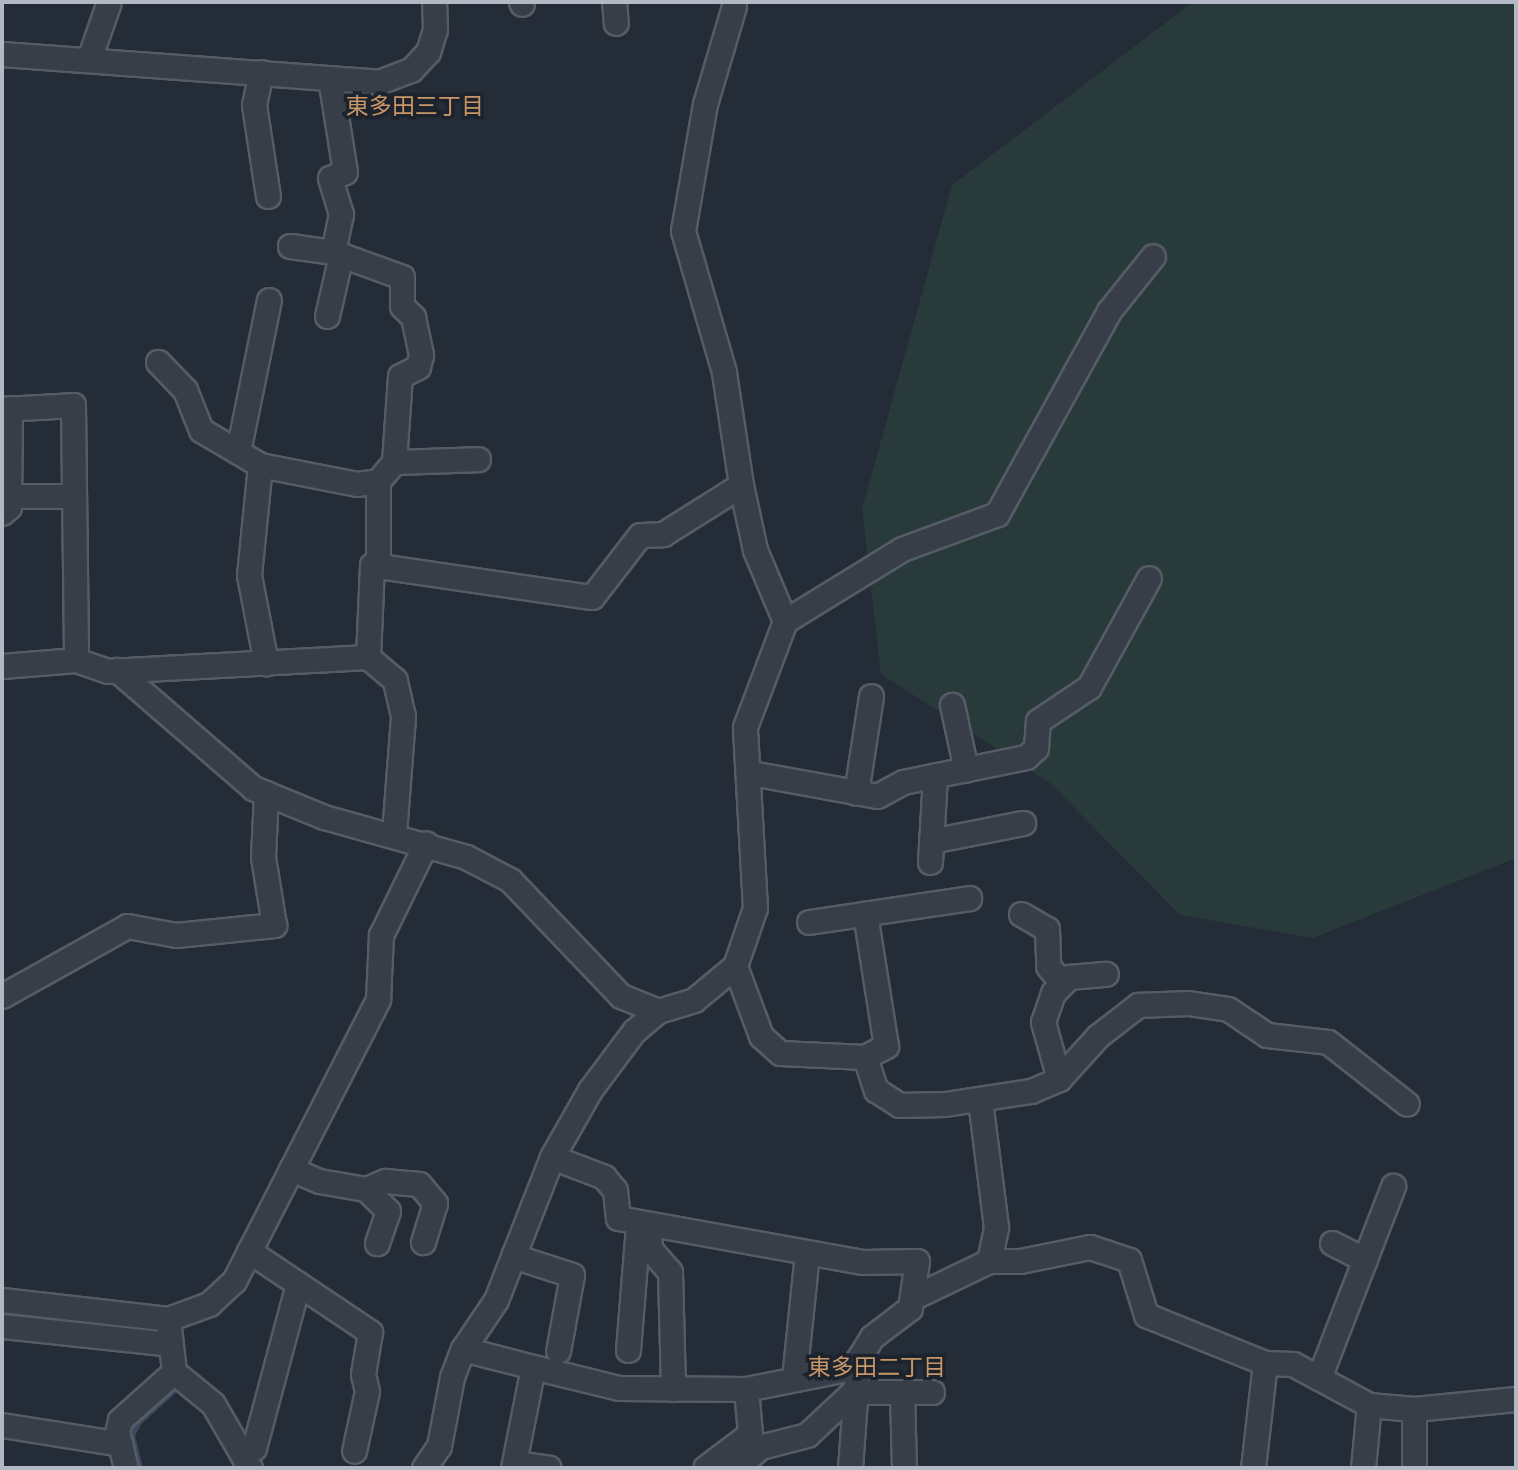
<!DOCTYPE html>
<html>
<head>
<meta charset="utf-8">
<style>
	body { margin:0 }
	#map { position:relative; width:1518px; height:1470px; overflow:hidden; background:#242c38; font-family:Raleway,"Noto Sans JP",sans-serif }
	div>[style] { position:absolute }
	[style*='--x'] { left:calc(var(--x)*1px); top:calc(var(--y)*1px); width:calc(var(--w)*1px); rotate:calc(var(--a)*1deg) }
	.green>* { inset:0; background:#293a3b }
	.stream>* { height:6px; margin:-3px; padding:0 3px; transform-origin:3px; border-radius:3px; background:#3a495f }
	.roads { filter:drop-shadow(2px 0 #555c66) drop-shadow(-2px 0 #555c66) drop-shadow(0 2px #555c66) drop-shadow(0 -2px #555c66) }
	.street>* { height:23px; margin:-11.5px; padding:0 11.5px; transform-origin:11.5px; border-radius:11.5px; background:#373e48 }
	span { translate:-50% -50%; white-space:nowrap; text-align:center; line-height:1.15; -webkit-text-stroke:7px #1c232d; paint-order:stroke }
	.neighbourhood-label { font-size:23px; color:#c99668 }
	.frame { position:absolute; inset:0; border:4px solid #b2b9c4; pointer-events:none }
</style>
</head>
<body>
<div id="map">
	<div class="green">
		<i style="clip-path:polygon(1193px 2px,1516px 2px,1516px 858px,1313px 938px,1180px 915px,1050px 783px,881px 674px,862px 509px,952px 185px)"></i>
	</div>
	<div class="stream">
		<i style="--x:140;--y:1468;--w:34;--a:-104"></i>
		<i style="--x:132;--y:1435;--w:15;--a:-62"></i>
		<i style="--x:139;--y:1422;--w:55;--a:-42.1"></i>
	</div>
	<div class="roads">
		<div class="street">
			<i style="--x:521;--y:2;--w:2;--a:63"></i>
			<i style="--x:614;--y:2;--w:21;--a:85"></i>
			<i style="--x:2;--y:54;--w:378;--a:4.2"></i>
			<i style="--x:379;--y:82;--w:34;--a:-21"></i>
			<i style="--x:411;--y:70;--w:25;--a:-47"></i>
			<i style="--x:428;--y:52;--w:24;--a:-73"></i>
			<i style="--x:435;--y:29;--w:27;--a:-92"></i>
			<i style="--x:89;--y:59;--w:60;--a:-70.7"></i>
			<i style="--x:261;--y:72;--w:34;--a:102"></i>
			<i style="--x:254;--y:105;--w:92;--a:81.3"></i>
			<i style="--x:330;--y:78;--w:95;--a:80.9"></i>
			<i style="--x:345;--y:172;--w:16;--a:158"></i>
			<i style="--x:330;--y:178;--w:38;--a:73"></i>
			<i style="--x:341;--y:214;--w:39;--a:102"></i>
			<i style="--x:290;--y:246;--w:43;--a:7.9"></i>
			<i style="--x:333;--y:252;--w:73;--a:19.9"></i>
			<i style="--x:402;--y:277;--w:29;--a:90"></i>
			<i style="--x:402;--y:306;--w:16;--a:45"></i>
			<i style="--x:413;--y:317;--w:39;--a:78"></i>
			<i style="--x:421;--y:355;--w:12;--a:104"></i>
			<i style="--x:418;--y:367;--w:20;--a:153"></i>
			<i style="--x:400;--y:376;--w:86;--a:94"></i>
			<i style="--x:394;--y:462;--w:25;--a:130"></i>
			<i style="--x:327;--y:316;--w:63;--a:-77.1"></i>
			<i style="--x:158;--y:362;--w:39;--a:46"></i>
			<i style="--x:185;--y:390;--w:43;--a:68.2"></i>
			<i style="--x:201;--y:430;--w:69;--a:30.7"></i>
			<i style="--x:260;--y:465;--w:99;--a:11.1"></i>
			<i style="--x:357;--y:484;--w:21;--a:-8"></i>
			<i style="--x:378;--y:481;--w:85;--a:90"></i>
			<i style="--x:2;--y:409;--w:71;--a:-3.2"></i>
			<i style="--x:73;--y:405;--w:255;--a:89.3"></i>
			<i style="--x:238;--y:452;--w:155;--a:-78.5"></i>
			<i style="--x:394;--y:462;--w:84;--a:-2"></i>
			<i style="--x:260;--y:465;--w:111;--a:95.7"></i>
			<i style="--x:249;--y:575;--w:90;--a:79.1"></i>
			<i style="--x:741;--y:485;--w:66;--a:77.8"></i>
			<i style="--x:755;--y:550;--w:77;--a:67.1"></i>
			<i style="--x:9;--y:496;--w:65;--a:0"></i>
			<i style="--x:2;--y:513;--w:9;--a:-41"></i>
			<i style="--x:9;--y:507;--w:99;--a:-89.4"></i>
			<i style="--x:2;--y:666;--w:74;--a:-4.6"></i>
			<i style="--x:76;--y:660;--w:34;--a:19"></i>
			<i style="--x:108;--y:671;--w:260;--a:-3.1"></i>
			<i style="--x:117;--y:670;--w:180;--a:40.9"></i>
			<i style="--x:253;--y:788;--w:77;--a:22.2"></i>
			<i style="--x:324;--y:817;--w:148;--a:15.7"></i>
			<i style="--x:466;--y:857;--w:50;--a:27.6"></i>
			<i style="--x:510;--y:880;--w:161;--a:46.3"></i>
			<i style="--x:621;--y:996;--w:40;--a:22"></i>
			<i style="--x:658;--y:1011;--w:31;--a:140"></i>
			<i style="--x:634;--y:1031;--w:74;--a:126.7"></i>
			<i style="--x:590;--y:1090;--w:77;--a:119.6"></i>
			<i style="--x:552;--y:1157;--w:154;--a:111.4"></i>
			<i style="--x:496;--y:1300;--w:59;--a:124"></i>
			<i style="--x:463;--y:1349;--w:72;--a:14.4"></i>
			<i style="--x:533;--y:1367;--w:103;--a:101.2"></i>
			<i style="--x:952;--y:705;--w:66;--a:77.7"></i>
			<i style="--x:751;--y:773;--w:128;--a:10.3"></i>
			<i style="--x:877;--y:796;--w:30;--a:-28"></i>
			<i style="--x:903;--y:782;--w:126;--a:-11.5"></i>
			<i style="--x:1026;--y:757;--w:13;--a:-42"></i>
			<i style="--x:1036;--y:748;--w:27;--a:-86"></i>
			<i style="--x:1038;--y:721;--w:61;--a:-33.7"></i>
			<i style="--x:1089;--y:687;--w:124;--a:-61.2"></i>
			<i style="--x:856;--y:793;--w:98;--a:-81.2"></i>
			<i style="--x:394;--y:834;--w:118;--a:-85.6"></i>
			<i style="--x:403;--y:716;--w:37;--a:-103"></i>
			<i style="--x:395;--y:680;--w:35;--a:-140"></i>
			<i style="--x:368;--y:657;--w:92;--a:-87.5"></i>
			<i style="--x:372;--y:565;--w:222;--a:8.3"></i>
			<i style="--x:592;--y:597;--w:78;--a:-52.3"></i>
			<i style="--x:640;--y:535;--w:23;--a:-2"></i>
			<i style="--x:663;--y:534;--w:92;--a:-32.1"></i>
			<i style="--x:741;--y:485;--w:114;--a:-98.6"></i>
			<i style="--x:724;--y:372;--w:147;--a:-106.2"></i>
			<i style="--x:683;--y:231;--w:129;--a:-80.2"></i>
			<i style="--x:705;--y:104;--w:102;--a:-73.5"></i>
			<i style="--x:931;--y:841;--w:94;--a:-11.1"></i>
			<i style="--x:930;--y:862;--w:87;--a:-86.7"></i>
			<i style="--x:1021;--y:914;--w:30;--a:30"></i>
			<i style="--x:1047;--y:929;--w:37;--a:88"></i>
			<i style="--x:1048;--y:966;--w:21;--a:51"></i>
			<i style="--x:809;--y:922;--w:162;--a:-8.5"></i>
			<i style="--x:735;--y:966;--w:61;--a:-71"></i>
			<i style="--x:755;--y:908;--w:181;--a:-93.2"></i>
			<i style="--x:745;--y:727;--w:113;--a:-69.3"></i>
			<i style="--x:785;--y:621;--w:137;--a:-31.6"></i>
			<i style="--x:902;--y:549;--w:101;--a:-20.2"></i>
			<i style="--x:997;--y:514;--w:232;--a:-61.1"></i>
			<i style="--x:1109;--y:311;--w:70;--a:-51.3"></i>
			<i style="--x:2;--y:996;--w:143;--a:-29.2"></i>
			<i style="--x:127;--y:926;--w:50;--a:10.4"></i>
			<i style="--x:176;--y:935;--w:99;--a:-5.8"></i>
			<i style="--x:274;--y:925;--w:69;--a:-99.2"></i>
			<i style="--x:263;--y:857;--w:64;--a:-87.3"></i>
			<i style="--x:658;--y:1011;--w:38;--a:-17"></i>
			<i style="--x:694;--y:1000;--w:53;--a:-39.7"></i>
			<i style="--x:735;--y:966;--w:75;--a:69.6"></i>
			<i style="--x:761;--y:1036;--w:25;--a:42"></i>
			<i style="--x:780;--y:1053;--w:85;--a:2.7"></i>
			<i style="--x:865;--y:1057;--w:35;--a:72"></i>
			<i style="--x:876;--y:1090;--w:27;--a:33"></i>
			<i style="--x:899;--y:1105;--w:46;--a:-1.2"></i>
			<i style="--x:945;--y:1104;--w:87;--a:-8.6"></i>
			<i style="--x:1031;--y:1091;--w:30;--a:-23"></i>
			<i style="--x:1059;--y:1079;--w:58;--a:-47.8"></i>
			<i style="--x:1098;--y:1036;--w:51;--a:-37.8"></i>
			<i style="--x:1138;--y:1005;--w:50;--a:-2.3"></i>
			<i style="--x:1188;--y:1003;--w:40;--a:8.5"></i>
			<i style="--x:1228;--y:1009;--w:47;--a:33.7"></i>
			<i style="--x:1267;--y:1035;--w:61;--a:6.5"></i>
			<i style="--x:1328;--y:1042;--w:100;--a:38.1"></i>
			<i style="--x:865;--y:1057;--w:24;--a:-28"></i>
			<i style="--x:886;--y:1046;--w:134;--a:-99"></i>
			<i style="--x:1059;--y:1079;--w:59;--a:-105.7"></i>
			<i style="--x:1043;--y:1022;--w:31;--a:-71"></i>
			<i style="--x:1053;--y:993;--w:23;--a:-45"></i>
			<i style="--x:1069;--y:977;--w:37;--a:-5"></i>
			<i style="--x:552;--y:1157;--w:56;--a:21"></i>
			<i style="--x:604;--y:1177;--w:17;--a:50"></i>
			<i style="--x:615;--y:1190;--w:28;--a:84"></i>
			<i style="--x:618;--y:1218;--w:249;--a:10.2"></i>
			<i style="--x:863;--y:1262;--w:54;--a:-1.1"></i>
			<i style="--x:917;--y:1261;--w:48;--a:98.5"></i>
			<i style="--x:910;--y:1308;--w:48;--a:142.7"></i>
			<i style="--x:872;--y:1337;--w:26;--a:122"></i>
			<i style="--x:858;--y:1359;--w:109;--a:94.2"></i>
			<i style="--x:291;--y:1169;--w:30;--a:23"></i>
			<i style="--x:319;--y:1181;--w:48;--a:9.7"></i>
			<i style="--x:366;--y:1189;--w:21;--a:-23"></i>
			<i style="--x:385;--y:1181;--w:34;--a:5"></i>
			<i style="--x:419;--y:1184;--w:25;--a:50"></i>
			<i style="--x:435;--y:1203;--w:41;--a:107.1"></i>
			<i style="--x:366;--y:1189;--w:31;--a:45"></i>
			<i style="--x:388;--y:1211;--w:34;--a:109"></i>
			<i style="--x:648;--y:1225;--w:24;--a:85"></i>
			<i style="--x:650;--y:1249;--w:30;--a:49"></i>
			<i style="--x:670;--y:1272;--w:117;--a:88.5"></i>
			<i style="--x:1332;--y:1243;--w:37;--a:27"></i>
			<i style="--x:249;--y:1251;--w:146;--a:33.8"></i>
			<i style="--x:370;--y:1332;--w:43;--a:99.5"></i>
			<i style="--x:363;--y:1374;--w:17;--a:77"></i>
			<i style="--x:367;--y:1391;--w:61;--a:102.2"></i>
			<i style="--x:513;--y:1256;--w:62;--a:17.9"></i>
			<i style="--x:572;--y:1275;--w:77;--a:100.4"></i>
			<i style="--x:989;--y:1261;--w:31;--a:0"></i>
			<i style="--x:1020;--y:1261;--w:71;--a:-11.3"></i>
			<i style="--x:1090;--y:1247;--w:41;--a:18.4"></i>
			<i style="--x:1129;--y:1260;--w:58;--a:72.8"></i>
			<i style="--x:1146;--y:1315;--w:128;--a:22"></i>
			<i style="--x:912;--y:1298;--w:85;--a:-25.7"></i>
			<i style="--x:989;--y:1261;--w:35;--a:-78"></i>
			<i style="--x:996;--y:1227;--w:127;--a:-97.2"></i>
			<i style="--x:2;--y:1300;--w:167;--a:6.5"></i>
			<i style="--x:168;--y:1319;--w:44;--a:-20.1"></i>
			<i style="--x:209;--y:1304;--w:34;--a:-43"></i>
			<i style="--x:234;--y:1281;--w:317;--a:-62.9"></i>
			<i style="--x:378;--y:999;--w:64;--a:-87.3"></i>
			<i style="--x:381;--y:935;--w:102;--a:-63.9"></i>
			<i style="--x:168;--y:1319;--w:53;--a:83.5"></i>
			<i style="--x:174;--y:1372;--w:50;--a:39.4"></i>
			<i style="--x:213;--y:1404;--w:74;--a:60"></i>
			<i style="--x:2;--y:1326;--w:169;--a:6.1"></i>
			<i style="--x:628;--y:1350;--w:124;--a:-85.4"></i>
			<i style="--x:533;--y:1367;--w:89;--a:13.7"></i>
			<i style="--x:619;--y:1388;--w:127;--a:0.5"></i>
			<i style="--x:746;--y:1389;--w:45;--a:84.9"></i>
			<i style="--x:750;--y:1434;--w:56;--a:142.9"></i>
			<i style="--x:1319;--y:1378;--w:206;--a:-68.9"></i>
			<i style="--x:794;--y:1379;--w:126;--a:-84.1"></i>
			<i style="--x:746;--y:1389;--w:113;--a:-11.2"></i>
			<i style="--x:902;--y:1392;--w:76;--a:88.5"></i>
			<i style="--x:2;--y:1425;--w:120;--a:9.1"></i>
			<i style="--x:254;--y:1448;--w:170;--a:-75"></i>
			<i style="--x:515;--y:1463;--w:34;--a:8"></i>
			<i style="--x:126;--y:1468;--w:36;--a:-104"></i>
			<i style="--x:117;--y:1433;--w:13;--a:-77"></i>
			<i style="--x:120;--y:1420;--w:72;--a:-41.6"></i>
			<i style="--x:424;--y:1468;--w:27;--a:-56"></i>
			<i style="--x:439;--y:1446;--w:70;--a:-79.3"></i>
			<i style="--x:452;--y:1377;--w:30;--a:-69"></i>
			<i style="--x:736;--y:1468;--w:32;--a:-41"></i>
			<i style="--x:760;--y:1447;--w:49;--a:-14.3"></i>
			<i style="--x:807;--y:1435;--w:63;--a:-43.1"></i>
			<i style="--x:853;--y:1392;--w:79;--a:0"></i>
			<i style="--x:1253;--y:1468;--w:106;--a:-83.5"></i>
			<i style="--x:1265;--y:1363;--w:28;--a:2"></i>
			<i style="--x:1293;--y:1364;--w:86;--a:28.3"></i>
			<i style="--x:1369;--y:1405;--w:45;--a:5.1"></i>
			<i style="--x:1414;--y:1409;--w:102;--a:-5.6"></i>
			<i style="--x:1363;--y:1468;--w:63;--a:-84.6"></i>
			<i style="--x:1414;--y:1468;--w:59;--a:-90"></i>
		</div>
	</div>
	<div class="neighbourhood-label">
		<span style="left:415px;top:106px">東多田三丁目</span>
		<span style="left:877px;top:1367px">東多田二丁目</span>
	</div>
	<div class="frame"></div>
</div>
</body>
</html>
